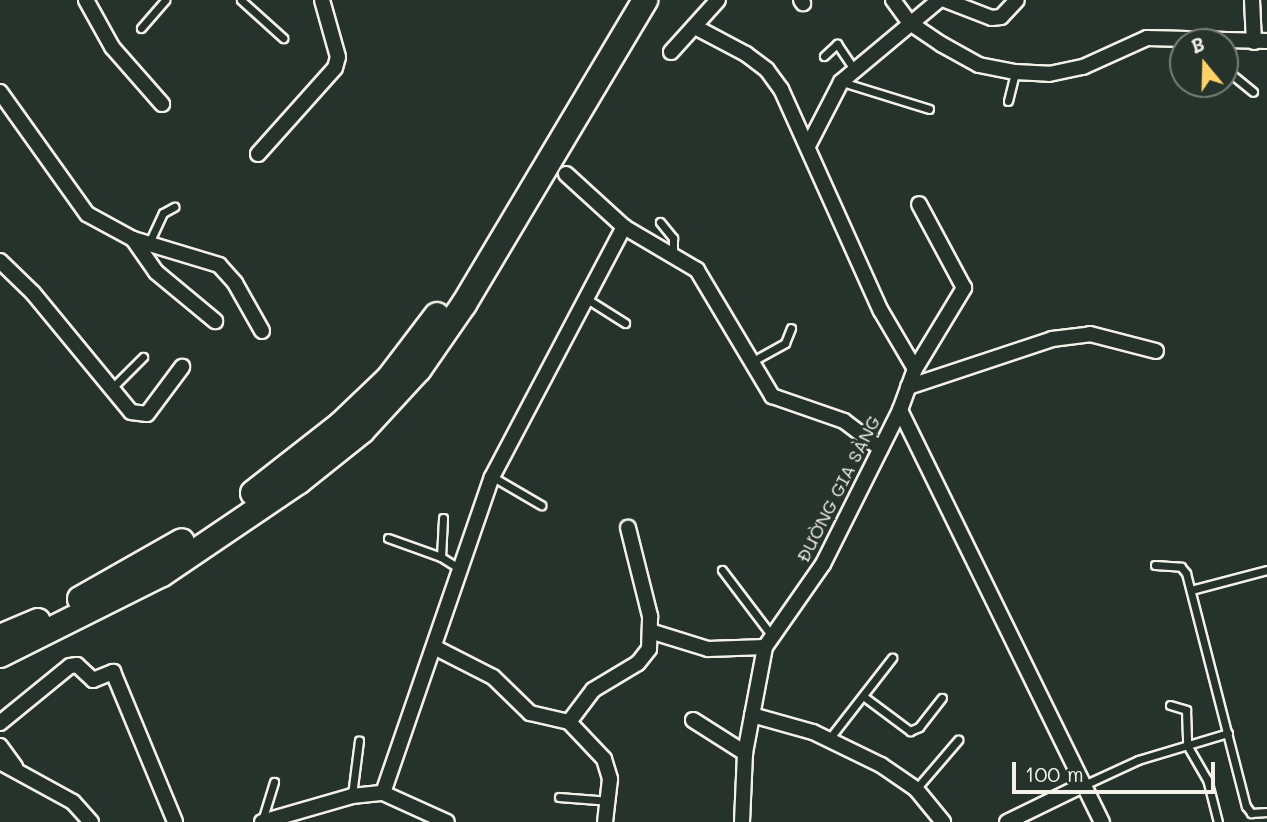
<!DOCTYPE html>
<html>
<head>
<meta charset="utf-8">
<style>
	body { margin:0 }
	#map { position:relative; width:1267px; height:822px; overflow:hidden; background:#26332d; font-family:Mali,sans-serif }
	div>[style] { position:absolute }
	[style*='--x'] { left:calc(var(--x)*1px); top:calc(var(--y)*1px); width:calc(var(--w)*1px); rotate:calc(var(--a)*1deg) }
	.roads { filter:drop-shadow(2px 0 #f4f1e8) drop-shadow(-2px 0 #f4f1e8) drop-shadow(0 2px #f4f1e8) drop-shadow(0 -2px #f4f1e8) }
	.lane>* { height:7px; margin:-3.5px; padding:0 3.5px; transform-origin:3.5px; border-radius:3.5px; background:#26332d }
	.street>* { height:14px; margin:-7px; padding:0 7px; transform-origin:7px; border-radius:7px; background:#26332d }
	.highway>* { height:24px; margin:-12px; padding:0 12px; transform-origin:12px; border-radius:12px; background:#26332d }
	span { translate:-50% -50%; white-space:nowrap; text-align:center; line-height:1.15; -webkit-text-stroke:6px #26332d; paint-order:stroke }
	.street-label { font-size:18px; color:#f4f1e8 }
	.north { position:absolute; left:1169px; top:28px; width:70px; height:70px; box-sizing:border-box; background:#26332d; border:2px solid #787f78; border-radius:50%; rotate:341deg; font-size:19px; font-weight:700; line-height:28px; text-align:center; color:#f4f1e8 }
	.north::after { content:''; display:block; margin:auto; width:24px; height:32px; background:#ffd166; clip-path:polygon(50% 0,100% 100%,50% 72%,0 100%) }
	.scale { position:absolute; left:1012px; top:762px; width:203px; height:32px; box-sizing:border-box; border:4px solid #f4f1e8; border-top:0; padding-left:9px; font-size:21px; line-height:24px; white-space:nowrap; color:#f4f1e8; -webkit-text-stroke:5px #26332d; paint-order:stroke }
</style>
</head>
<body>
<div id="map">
	<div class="roads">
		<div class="lane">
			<i style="--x:241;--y:0;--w:57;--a:42.1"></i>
			<i style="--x:141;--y:28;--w:37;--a:-49"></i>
			<i style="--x:824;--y:56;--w:18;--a:-43"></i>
			<i style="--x:837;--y:44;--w:29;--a:56"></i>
			<i style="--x:1225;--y:69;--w:36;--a:39"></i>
			<i style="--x:842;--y:82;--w:91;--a:17.2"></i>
			<i style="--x:1008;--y:101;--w:30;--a:-76"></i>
			<i style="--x:660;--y:222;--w:21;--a:51"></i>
			<i style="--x:673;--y:238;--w:15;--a:90"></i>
			<i style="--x:149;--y:243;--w:33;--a:-65"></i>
			<i style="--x:163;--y:213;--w:13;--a:-29"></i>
			<i style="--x:587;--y:299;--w:45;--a:32.3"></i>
			<i style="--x:751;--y:362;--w:39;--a:-29"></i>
			<i style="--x:785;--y:343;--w:16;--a:-68"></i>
			<i style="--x:112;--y:388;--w:44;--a:-45"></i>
			<i style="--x:493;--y:477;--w:56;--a:30.3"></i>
			<i style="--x:388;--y:538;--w:56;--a:19.7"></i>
			<i style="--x:441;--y:557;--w:22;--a:32"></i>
			<i style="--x:441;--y:557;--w:39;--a:-87"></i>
			<i style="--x:1155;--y:565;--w:26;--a:4"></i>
			<i style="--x:1181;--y:567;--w:8;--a:50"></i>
			<i style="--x:1186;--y:573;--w:241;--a:75.6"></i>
			<i style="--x:1246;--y:806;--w:9;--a:54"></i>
			<i style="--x:1251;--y:813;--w:16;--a:-4"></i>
			<i style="--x:722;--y:570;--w:83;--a:52.9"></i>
			<i style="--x:1191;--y:590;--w:79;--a:-14.7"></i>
			<i style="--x:863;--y:696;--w:59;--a:36.7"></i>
			<i style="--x:910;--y:731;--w:10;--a:-24"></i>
			<i style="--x:919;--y:727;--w:37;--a:-52"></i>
			<i style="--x:1170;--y:705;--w:17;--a:17"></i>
			<i style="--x:1186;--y:710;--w:35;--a:88"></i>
			<i style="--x:1187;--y:745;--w:39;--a:60"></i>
			<i style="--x:1207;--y:779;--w:44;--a:75.7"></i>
			<i style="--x:829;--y:739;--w:103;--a:-52.1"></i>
			<i style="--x:1084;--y:785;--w:60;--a:-24.8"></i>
			<i style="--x:1138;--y:760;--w:94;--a:-16.7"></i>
			<i style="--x:916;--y:789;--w:65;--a:-49.4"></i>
			<i style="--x:352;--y:795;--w:55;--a:-82.7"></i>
			<i style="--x:559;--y:797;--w:51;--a:4.5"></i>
			<i style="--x:262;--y:821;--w:41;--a:-72.9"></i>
		</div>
		<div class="street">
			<i style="--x:86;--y:0;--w:54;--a:61"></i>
			<i style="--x:112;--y:47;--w:76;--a:48.7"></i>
			<i style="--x:801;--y:0;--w:4;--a:56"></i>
			<i style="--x:893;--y:0;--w:29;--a:54"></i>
			<i style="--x:910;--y:23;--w:37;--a:34"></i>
			<i style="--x:941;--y:44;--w:43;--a:28.9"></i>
			<i style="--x:979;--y:65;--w:37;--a:11"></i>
			<i style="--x:1015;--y:72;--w:34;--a:3"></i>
			<i style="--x:1049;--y:74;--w:35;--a:-12"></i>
			<i style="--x:1083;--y:67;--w:70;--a:-24.4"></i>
			<i style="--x:1147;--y:38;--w:120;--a:1.4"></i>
			<i style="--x:945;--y:0;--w:50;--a:21"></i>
			<i style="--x:992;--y:18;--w:9;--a:-6"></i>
			<i style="--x:1001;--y:17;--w:23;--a:-47"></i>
			<i style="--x:1252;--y:0;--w:42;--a:87.3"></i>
			<i style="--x:695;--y:27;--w:58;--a:27.9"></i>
			<i style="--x:746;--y:54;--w:26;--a:37"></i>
			<i style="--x:767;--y:70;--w:24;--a:54"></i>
			<i style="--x:781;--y:89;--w:243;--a:65.8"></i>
			<i style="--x:881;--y:311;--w:67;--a:59.6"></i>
			<i style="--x:671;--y:52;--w:70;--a:-47.9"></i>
			<i style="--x:0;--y:92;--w:150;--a:54.5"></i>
			<i style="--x:87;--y:214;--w:52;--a:28.5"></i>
			<i style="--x:133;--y:239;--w:90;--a:16.8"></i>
			<i style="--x:219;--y:265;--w:24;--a:48"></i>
			<i style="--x:235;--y:283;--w:55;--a:60.6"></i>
			<i style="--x:808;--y:146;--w:72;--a:-62.7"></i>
			<i style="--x:841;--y:82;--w:128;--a:-39.9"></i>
			<i style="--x:258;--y:154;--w:115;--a:-48.2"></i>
			<i style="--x:335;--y:68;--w:11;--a:-75"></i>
			<i style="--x:338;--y:57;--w:59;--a:-105.7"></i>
			<i style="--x:566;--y:174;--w:79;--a:42.4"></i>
			<i style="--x:624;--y:227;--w:85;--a:30.5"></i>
			<i style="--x:697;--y:270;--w:147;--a:59.2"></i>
			<i style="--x:772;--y:396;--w:76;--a:19.1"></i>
			<i style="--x:844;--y:421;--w:46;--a:37.1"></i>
			<i style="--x:133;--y:239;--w:40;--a:55.1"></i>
			<i style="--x:156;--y:272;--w:77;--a:39.7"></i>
			<i style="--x:0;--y:261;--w:46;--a:44.1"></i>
			<i style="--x:33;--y:293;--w:154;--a:50.5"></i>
			<i style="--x:131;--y:412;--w:16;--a:7"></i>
			<i style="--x:147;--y:414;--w:59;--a:-53.3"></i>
			<i style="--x:908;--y:387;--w:152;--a:-18.4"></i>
			<i style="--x:1052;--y:339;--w:38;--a:-7"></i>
			<i style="--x:1090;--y:334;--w:68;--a:14.4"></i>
			<i style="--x:900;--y:410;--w:459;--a:63.9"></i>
			<i style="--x:653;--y:632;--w:58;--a:17.2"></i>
			<i style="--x:708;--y:649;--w:57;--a:-2"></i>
			<i style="--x:434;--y:647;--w:66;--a:27"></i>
			<i style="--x:493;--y:677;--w:52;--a:44.2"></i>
			<i style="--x:530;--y:713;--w:40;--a:13"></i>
			<i style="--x:569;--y:722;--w:40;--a:-53"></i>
			<i style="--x:593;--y:690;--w:52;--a:-31"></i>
			<i style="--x:638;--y:663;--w:18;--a:-52"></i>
			<i style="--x:649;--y:649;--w:33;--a:-88"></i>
			<i style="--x:650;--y:616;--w:91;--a:-104"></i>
			<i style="--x:752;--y:715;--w:63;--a:15.6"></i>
			<i style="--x:813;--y:732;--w:76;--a:25.9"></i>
			<i style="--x:881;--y:765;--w:42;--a:34.4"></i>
			<i style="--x:916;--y:789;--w:43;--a:50.7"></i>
			<i style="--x:693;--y:720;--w:62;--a:32.4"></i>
			<i style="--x:569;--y:722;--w:51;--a:46.6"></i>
			<i style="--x:604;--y:759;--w:21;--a:73"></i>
			<i style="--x:610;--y:779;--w:43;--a:96.6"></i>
			<i style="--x:0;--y:723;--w:90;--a:-39.2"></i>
			<i style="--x:70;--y:666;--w:7;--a:-8"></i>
			<i style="--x:77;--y:665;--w:22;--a:43"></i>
			<i style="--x:93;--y:680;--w:22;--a:-22"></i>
			<i style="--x:113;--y:672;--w:162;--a:67.5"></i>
			<i style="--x:0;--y:746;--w:26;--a:54"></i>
			<i style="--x:0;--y:762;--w:83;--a:28.7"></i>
			<i style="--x:73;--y:802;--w:27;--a:48"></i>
			<i style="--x:383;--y:793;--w:334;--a:-71"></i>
			<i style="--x:492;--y:477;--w:283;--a:-62.2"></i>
			<i style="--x:262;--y:822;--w:94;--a:-16.1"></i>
			<i style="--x:352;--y:796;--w:31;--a:-6"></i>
			<i style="--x:383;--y:793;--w:70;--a:24.4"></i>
			<i style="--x:742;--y:822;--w:69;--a:-87.5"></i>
			<i style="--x:745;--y:753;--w:108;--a:-79.3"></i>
			<i style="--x:765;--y:647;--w:101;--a:-55.1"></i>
			<i style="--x:823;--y:564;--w:172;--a:-63.4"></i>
			<i style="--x:900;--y:410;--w:44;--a:-69.9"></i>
			<i style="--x:915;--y:369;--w:95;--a:-58.8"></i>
			<i style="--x:964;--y:288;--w:95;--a:-118.2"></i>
			<i style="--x:1007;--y:822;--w:85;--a:-26"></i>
		</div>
		<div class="highway">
			<i style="--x:253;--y:493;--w:112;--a:-38.1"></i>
			<i style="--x:341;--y:424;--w:66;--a:-43.8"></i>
			<i style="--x:389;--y:378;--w:79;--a:-52.7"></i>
			<i style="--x:80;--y:599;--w:117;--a:-29.6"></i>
			<i style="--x:0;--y:637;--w:41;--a:-22.8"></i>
			<i style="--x:0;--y:655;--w:181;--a:-26.6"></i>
			<i style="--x:162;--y:574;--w:164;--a:-34.1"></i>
			<i style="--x:298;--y:482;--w:82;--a:-38.6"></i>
			<i style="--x:362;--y:431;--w:84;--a:-47.4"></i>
			<i style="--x:419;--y:369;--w:79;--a:-55.3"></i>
			<i style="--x:464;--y:304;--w:354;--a:-59.2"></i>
		</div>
	</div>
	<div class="street-label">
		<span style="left:838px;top:489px;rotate:-63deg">ĐƯỜNG GIA SÀNG</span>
	</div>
	<div class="north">B</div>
	<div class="scale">100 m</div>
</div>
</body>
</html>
